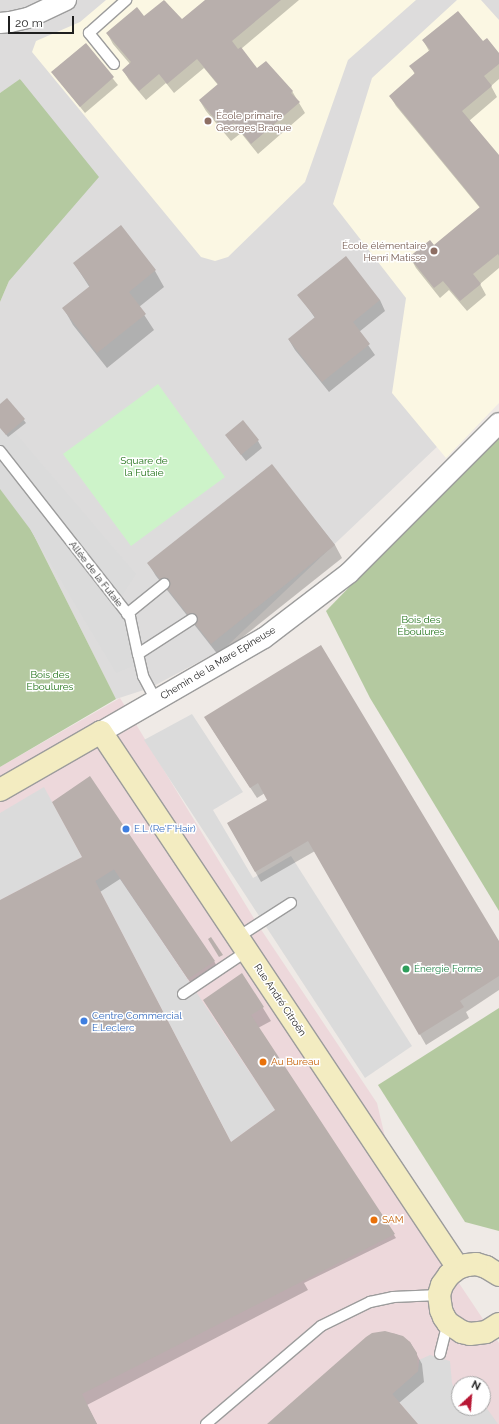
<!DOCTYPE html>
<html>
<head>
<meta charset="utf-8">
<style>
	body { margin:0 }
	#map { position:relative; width:499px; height:1424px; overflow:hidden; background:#efeae6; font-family:Raleway,sans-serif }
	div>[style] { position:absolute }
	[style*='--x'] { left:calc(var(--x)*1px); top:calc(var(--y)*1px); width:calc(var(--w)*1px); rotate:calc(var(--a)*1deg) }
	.residential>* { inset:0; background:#dddcdc }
	.commercial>* { inset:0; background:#edd8db }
	.education>* { inset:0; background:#fbf7e3 }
	.forest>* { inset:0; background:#b4c9a0 }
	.park>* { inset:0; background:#cdf3c9 }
	.parking>* { inset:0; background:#dbdbdb }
	.shadow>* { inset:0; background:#0003 }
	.building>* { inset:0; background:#b8afac }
	.roads { filter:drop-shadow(1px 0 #9c9c9c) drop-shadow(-1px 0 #9c9c9c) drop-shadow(0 1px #9c9c9c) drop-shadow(0 -1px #9c9c9c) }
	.service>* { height:10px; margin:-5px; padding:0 5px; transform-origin:5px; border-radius:5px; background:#fff }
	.minor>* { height:20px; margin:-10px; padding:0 10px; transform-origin:10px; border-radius:10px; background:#fff }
	.secondary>* { height:22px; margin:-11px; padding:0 11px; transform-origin:11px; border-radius:11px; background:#f3ecc1 }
	.dots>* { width:11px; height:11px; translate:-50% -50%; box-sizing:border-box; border:2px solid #fff; border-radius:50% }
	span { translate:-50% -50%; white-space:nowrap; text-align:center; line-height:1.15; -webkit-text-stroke:3px #fff; paint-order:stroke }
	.education-label { font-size:10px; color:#785e54 }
	.left { translate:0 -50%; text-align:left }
	.right { translate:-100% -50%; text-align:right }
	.park-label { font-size:10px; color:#217218 }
	.street-label { font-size:10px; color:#1f1f1f }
	.shop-label { font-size:10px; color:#366cbe }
	.leisure-label { font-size:10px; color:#27864d }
	.food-label { font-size:10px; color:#c56008 }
	.north { position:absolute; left:451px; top:1376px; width:40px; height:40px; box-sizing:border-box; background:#fff; border:1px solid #a5a5a5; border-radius:50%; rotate:26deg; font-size:11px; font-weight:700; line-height:16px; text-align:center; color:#1f1f1f }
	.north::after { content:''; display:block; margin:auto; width:14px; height:18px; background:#b71734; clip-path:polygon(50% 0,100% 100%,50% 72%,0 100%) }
	.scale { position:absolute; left:8px; top:16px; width:66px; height:18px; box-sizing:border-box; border:2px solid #1f1f1f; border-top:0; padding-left:5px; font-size:12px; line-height:14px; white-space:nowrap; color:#1f1f1f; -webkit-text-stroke:3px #fff; paint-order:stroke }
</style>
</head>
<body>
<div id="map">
	<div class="residential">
		<i style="clip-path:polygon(0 0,499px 0,499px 388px,225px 648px,150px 688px,116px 699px,4px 476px,0 462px,0 302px,9px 281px,21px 79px,0 93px)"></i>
	</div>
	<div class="commercial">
		<i style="clip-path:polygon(evenodd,120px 698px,258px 925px,377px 1103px,398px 1192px,499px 1343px,499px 1424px,0 1424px,0 767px,120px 698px,459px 1384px,483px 1384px,483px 1408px,459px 1408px,459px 1384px)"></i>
	</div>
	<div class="education">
		<i style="clip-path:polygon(106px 0,416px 0,348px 60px,305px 182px,228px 257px,215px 261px,201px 257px,32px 52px,36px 41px,80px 22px)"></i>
		<i style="clip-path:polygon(457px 0,481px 0,499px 20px,499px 403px,446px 458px,392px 393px,406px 298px,333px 204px,372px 78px)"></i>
	</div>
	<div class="forest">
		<i style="clip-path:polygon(20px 79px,99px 177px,9px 281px,0 302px,0 93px)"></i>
		<i style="clip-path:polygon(499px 433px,499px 911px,370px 698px,326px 611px)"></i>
		<i style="clip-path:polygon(0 462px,4px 476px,116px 699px,0 767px)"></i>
		<i style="clip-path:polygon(499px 1008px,499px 1231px,465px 1222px,378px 1085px)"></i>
	</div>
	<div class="park">
		<i style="clip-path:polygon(158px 384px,225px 477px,131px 546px,63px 454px)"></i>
	</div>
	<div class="parking">
		<i style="clip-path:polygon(0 415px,136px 574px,118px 602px,127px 614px,140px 663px,116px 673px,30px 529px,0 489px)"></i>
		<i style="clip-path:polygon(192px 714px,243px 792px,213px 810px,253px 878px,291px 856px,412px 1046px,365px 1078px,144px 740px)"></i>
		<i style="clip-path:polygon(44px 787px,82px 857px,0 900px,0 813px)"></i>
		<i style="clip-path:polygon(114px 869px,275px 1110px,231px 1142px,95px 881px)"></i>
		<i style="clip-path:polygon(430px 1355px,450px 1361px,452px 1383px,459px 1400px,459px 1408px,483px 1408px,483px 1403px,498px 1424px,418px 1424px,392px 1394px,418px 1371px,419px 1360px)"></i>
	</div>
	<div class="shadow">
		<i style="clip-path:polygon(207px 0,299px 0,241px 49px,257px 69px,292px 91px,305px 113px,258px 154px,241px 133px,231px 141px,206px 111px,200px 101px,218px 85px,204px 68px,174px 93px,166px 83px,146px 100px,129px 80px,123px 70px,130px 64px,113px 44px,107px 33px,144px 18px,165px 1px,182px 21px)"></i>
		<i style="clip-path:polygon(423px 40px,483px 42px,499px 54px,499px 79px,491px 86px,497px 97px,469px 121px,499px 157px,499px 268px,480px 284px,486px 295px,467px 311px,449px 290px,440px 298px,416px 268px,410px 257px,434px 246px,480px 208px,396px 106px,390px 96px,415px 75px,411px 66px,429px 51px)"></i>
		<i style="clip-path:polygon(85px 44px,118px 85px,85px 113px,52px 72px)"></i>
		<i style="clip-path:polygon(74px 263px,155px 271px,164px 287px,139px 307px,154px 330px,107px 368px,73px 325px,64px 309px,90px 288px)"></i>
		<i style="clip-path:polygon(299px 295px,380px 300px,385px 311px,359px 332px,375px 355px,329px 392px,295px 350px,289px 340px,315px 318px)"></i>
		<i style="clip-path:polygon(7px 399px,26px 423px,8px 437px,0 427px,0 405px)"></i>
		<i style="clip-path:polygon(258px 441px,262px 448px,246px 461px,231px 442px)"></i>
		<i style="clip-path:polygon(272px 466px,335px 545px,342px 558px,219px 656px,156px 576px,148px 563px)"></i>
		<i style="clip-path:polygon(211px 727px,499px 943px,499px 990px,466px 1012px,469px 1018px,426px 1045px,315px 851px,261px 882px,228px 823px,269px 800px,265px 793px,257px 798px)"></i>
		<i style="clip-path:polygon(53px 802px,214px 961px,220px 972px,194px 988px,120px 879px,100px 892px,231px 1143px,276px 1110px,212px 1013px,242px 974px,271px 1021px,258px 1028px,396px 1238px,304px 1283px,308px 1290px,87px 1405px,97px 1424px,0 1424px,0 901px,84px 857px)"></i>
		<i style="clip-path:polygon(385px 1332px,396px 1334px,410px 1342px,422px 1364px,424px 1382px,399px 1403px,417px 1424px,270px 1424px)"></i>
	</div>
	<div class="building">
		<i style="clip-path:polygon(164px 0,182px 19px,205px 0,281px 0,232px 41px,238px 49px,241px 47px,257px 68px,266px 61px,293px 91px,291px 93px,300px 102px,251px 144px,234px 123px,225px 131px,199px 100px,218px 84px,197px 59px,167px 84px,159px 74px,139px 91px,122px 70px,131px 62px,106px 33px,137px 7px,144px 16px)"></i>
		<i style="clip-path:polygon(458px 11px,483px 41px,487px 38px,499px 53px,499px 64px,484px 76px,492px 86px,462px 111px,499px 155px,499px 256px,498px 254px,473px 274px,481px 284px,460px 301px,443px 281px,434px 288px,409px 257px,430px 240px,434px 245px,480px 207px,389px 96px,415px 73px,409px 66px,430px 50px,422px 40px)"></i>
		<i style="clip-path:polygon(86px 43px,114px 77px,80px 107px,51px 72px)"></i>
		<i style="clip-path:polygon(121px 225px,156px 270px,129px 292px,146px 314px,97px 353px,62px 308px,90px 286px,73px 263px)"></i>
		<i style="clip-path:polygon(346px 256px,380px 300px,353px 322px,370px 344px,322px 382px,288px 339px,315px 317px,297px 295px)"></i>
		<i style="clip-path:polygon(7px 398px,25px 419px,6px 435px,0 428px,0 404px)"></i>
		<i style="clip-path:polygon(243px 420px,259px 440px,241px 455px,225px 435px)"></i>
		<i style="clip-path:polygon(272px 464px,335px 545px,211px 644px,147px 563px)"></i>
		<i style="clip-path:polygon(321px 645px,499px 941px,499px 976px,460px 1001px,464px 1007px,419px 1035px,308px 841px,255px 872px,227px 823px,267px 800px,258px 783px,250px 788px,204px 717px)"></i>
		<i style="clip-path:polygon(90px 776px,215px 961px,188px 979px,114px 869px,95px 881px,231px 1142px,275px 1110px,203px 1000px,242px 973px,264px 1007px,251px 1015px,395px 1234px,82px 1394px,97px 1424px,0 1424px,0 900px,82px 857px,52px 802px)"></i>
		<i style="clip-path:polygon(211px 937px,223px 955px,219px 957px,208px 939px)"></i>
		<i style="clip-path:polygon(385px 1331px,403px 1336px,410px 1342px,417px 1353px,418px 1371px,392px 1394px,418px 1424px,267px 1424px,366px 1337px,372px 1333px)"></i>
	</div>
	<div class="roads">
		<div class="service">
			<i style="--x:114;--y:64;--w:40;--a:-129"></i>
			<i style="--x:89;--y:33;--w:50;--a:-41.7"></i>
			<i style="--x:0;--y:451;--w:211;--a:51.9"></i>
			<i style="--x:130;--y:617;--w:38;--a:78"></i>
			<i style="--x:138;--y:654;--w:64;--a:-32.9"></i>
			<i style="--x:127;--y:614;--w:48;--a:-39"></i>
			<i style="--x:138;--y:654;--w:23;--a:77"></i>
			<i style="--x:143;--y:676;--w:27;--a:62"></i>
			<i style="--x:238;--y:937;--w:63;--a:-32.7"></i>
			<i style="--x:183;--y:994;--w:77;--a:-33.9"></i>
			<i style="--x:440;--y:1354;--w:32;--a:-76"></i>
			<i style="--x:206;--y:1424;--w:151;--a:-40.4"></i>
			<i style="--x:321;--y:1326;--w:55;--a:-26.1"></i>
			<i style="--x:370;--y:1302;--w:24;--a:-12"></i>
			<i style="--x:393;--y:1297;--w:46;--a:-2.5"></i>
		</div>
		<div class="minor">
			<i style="--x:0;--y:23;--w:10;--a:-6"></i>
			<i style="--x:10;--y:22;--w:18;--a:-13"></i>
			<i style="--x:28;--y:18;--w:42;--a:-25.3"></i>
			<i style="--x:101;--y:732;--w:188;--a:-30"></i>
			<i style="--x:264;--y:638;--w:107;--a:-37.4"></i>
			<i style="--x:349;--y:573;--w:212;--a:-45"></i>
		</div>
		<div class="secondary">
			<i style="--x:0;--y:790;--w:116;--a:-29.9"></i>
			<i style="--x:101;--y:732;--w:644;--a:56.33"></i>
			<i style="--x:499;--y:1275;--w:15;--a:-148"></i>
			<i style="--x:486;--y:1267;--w:10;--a:-163"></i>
			<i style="--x:476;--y:1264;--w:9;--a:174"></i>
			<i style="--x:467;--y:1265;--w:9;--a:162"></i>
			<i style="--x:458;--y:1268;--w:11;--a:142"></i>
			<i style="--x:449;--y:1275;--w:12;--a:125"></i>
			<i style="--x:442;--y:1285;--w:10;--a:107"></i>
			<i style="--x:439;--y:1295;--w:15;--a:82"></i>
			<i style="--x:441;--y:1310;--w:8;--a:67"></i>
			<i style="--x:444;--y:1317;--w:7;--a:56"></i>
			<i style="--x:448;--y:1323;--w:17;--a:33"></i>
			<i style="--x:462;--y:1332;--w:8;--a:14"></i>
			<i style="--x:470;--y:1334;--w:16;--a:-7"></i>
			<i style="--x:486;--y:1332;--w:15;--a:-32"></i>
		</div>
	</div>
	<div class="dots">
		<i style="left:208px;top:121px;background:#8d6e63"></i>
		<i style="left:434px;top:251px;background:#8d6e63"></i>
		<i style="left:126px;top:829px;background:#3f7fe0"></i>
		<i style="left:406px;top:969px;background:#2e9e5b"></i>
		<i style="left:84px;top:1021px;background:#3f7fe0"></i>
		<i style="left:263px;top:1062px;background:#e8710a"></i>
		<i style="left:374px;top:1220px;background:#e8710a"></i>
	</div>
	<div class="education-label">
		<span class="left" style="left:216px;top:121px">École primaire<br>Georges Braque</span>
		<span class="right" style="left:426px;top:251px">École élémentaire<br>Henri Matisse</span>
	</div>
	<div class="park-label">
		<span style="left:144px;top:466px">Square de<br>la Futaie</span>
		<span style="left:421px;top:625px">Bois des<br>Éboulures</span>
		<span style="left:50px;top:680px">Bois des<br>Eboulures</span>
	</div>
	<div class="street-label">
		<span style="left:96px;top:574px;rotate:52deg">Allée de la Futaie</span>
		<span style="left:218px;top:663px;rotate:-31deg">Chemin de la Mare Epineuse</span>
		<span style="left:280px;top:1000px;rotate:56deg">Rue André Citroën</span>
	</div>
	<div class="shop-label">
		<span class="left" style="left:134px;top:829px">E.L (Re'F'Hair)</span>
		<span class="left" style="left:92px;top:1021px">Centre Commercial<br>E.Leclerc</span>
	</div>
	<div class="leisure-label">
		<span class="left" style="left:414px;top:969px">Énergie Forme</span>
	</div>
	<div class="food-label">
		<span class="left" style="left:271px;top:1062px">Au Bureau</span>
		<span class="left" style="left:382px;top:1220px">SAM</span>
	</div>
	<div class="north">N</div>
	<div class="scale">20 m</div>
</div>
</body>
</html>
